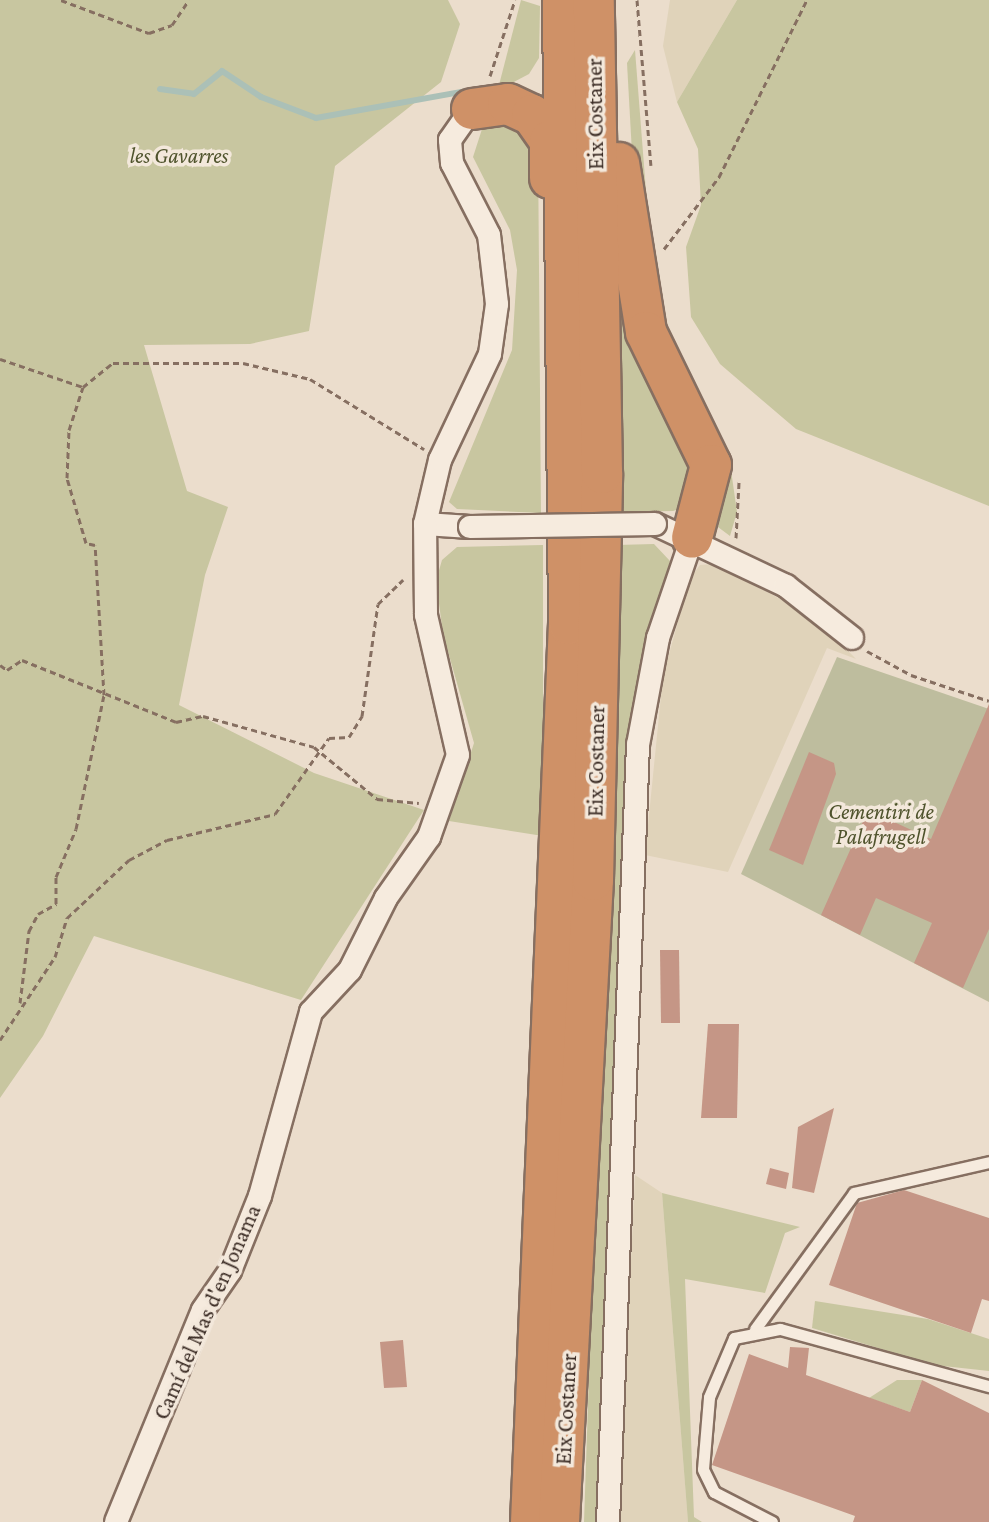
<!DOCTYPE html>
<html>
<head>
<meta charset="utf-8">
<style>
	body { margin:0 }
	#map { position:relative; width:989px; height:1522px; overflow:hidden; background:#ebddcc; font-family:"Crimson Pro",serif }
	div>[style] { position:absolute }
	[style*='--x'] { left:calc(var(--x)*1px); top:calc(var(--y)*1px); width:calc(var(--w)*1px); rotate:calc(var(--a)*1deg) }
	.farmland>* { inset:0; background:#e0d3ba }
	.green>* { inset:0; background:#c8c6a0 }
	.cemetery>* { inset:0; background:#bebd9e }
	.stream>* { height:6px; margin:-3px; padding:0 3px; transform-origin:3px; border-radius:3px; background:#abc0b7 }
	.building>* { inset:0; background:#c59686 }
	.path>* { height:3px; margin-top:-1.5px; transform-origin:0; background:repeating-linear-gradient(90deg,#866f61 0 6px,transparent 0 10px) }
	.roads { filter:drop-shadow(2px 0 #866f61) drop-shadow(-2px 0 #866f61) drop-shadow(0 2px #866f61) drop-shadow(0 -2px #866f61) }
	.lane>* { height:11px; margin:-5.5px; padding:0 5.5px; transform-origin:5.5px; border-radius:5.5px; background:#f6ebde }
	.street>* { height:22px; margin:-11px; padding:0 11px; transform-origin:11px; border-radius:11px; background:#f6ebde }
	.highway>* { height:40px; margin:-20px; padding:0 20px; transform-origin:20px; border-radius:20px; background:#cf9167 }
	.bridges { filter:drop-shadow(2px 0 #866f61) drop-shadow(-2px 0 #866f61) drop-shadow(0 2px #866f61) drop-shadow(0 -2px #866f61) }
	.street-bridge>* { height:22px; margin:-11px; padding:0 11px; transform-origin:11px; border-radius:11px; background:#f6ebde }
	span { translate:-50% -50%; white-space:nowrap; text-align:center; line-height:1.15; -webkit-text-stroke:7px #f3e8db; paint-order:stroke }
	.street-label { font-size:22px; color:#392a23 }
	.park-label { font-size:22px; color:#4f532c; font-style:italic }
</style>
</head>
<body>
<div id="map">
	<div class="farmland">
		<i style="clip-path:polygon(670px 0,737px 0,677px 102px,663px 46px)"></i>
		<i style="clip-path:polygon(713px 564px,815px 617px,856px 659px,827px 648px,728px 872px,645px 855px,663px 676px,690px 578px,700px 565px)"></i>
		<i style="clip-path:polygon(635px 1175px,662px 1193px,688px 1522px,619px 1522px)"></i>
	</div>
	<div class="green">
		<i style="clip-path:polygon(0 0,448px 0,460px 24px,441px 82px,335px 166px,309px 331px,250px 344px,144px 345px,187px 491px,228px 507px,205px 575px,179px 705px,314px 773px,424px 810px,301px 1000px,94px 936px,43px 1036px,0 1098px)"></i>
		<i style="clip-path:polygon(521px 0,540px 6px,539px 58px,529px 74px,504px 87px,499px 85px)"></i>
		<i style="clip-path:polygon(737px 0,989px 0,989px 506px,796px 429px,720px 364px,691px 317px,686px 247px,701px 205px,698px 149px,677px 102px)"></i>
		<i style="clip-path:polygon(635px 50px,647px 204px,647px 211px,632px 153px,627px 63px)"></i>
		<i style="clip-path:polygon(515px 118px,538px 146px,541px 513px,457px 509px,449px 502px,512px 350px,517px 270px,510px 230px,473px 157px,483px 126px)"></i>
		<i style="clip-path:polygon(616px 196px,695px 461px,683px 508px,673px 511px,620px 512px)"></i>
		<i style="clip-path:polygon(658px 315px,731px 470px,737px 512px,730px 536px,718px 527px,727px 471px,676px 380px)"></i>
		<i style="clip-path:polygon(654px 544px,670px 561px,651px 638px,600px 1522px,584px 1522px,617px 545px)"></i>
		<i style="clip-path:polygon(543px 545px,543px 836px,449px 821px,474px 743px,443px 634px,436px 581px,442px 560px,457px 547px)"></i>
		<i style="clip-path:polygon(662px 1193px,800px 1227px,785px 1233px,765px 1293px,685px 1279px,694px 1517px,702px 1522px,688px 1522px)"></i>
		<i style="clip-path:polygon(815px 1301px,928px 1319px,989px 1339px,989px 1371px,934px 1365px,812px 1328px)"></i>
		<i style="clip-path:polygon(897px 1380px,922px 1380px,910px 1412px,869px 1398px)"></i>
	</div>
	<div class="cemetery">
		<i style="clip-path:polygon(837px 657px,989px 709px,989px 1002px,741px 874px)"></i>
	</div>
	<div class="stream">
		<i style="--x:160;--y:89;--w:34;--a:8"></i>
		<i style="--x:194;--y:94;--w:36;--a:-39"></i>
		<i style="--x:222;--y:71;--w:47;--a:33.7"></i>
		<i style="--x:261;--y:97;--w:59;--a:20.9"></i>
		<i style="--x:316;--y:118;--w:152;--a:-10.2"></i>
	</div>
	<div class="building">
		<i style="clip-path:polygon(989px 704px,989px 929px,963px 988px,914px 963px,932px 923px,876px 898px,860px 935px,821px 915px,868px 810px,931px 839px)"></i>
		<i style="clip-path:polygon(809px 752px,834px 763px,836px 774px,803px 865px,769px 850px)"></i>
		<i style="clip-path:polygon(660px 950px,679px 950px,680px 1023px,661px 1023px)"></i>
		<i style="clip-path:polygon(708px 1024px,739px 1024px,737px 1118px,701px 1118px)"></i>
		<i style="clip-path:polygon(834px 1108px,814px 1193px,792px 1188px,798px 1127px)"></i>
		<i style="clip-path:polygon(770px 1168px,789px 1173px,786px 1189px,766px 1184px)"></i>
		<i style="clip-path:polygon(904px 1190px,989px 1218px,989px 1301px,982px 1299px,971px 1333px,829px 1285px,857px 1203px)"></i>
		<i style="clip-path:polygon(403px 1340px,407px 1387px,384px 1388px,380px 1342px)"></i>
		<i style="clip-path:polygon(790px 1347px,809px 1348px,806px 1375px,910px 1412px,922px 1380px,989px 1413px,989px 1522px,853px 1522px,855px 1516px,712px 1465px,749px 1354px,788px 1368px)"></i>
	</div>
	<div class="path">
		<i style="--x:61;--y:0;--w:94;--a:20.6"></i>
		<i style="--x:149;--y:33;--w:24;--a:-19"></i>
		<i style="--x:172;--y:25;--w:30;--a:-56"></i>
		<i style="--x:637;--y:0;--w:166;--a:85.2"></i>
		<i style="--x:490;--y:76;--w:80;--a:-71.8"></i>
		<i style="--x:664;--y:249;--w:91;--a:-52.6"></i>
		<i style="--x:719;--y:177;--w:198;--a:-63.6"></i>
		<i style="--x:0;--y:359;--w:88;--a:18.6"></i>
		<i style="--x:736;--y:538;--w:56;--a:-86.9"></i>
		<i style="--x:867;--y:651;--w:50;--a:28.6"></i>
		<i style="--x:911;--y:675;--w:82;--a:18.4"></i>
		<i style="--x:0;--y:665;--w:9;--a:36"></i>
		<i style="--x:7;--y:670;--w:18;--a:-34"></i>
		<i style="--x:22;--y:660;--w:166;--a:21.9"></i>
		<i style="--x:176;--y:722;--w:28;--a:-13"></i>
		<i style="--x:203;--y:716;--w:115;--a:15.6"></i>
		<i style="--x:314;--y:747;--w:82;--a:39.5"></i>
		<i style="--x:377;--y:799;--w:42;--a:5.4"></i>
		<i style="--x:20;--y:1003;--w:73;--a:-82.9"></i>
		<i style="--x:29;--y:931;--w:19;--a:-62"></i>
		<i style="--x:38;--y:914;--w:21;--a:-29"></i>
		<i style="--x:56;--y:904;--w:27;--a:-90"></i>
		<i style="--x:56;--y:877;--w:52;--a:-67.4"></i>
		<i style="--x:76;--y:829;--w:137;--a:-78.2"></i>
		<i style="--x:104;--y:695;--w:150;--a:-93.4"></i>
		<i style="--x:95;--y:545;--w:9;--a:-167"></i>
		<i style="--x:86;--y:543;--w:68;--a:-106.3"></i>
		<i style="--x:67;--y:478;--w:48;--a:-87.6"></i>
		<i style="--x:69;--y:430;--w:45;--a:-72"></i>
		<i style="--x:83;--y:387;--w:38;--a:-39"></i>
		<i style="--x:113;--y:363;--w:130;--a:0"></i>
		<i style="--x:243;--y:363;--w:69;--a:13.4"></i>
		<i style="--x:310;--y:379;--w:134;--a:31.6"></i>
		<i style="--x:0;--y:1040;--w:100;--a:-56.5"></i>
		<i style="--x:55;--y:957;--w:41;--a:-72.9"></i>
		<i style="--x:67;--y:918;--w:85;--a:-43.1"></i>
		<i style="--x:129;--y:860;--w:43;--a:-27.8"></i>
		<i style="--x:167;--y:840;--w:111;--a:-13.5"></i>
		<i style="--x:275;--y:814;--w:93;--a:-54.6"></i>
		<i style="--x:329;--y:738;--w:20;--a:-3"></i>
		<i style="--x:349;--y:737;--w:25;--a:-58"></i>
		<i style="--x:362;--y:716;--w:113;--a:-81.9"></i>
		<i style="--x:378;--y:604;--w:35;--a:-44"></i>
	</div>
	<div class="roads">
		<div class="lane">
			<i style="--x:755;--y:1329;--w:168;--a:-53.9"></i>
			<i style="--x:854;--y:1193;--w:139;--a:-12.9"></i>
			<i style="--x:772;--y:1522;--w:65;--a:-152.7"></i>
			<i style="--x:714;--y:1492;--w:25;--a:-116"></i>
			<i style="--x:703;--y:1469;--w:72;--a:-85.2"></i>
			<i style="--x:709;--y:1397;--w:64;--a:-67"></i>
			<i style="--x:734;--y:1338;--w:47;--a:-11.1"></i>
			<i style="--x:780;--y:1329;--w:217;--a:15.3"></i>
		</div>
		<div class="street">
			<i style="--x:655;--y:524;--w:145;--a:25.3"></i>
			<i style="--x:786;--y:586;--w:84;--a:38.2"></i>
			<i style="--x:470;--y:527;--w:45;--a:-176.2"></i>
			<i style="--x:425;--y:524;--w:66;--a:-76.8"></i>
			<i style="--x:440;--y:460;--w:117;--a:-64.7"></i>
			<i style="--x:490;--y:354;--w:50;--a:-82"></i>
			<i style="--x:497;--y:304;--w:69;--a:-96.6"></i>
			<i style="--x:489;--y:235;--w:81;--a:-117.2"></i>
			<i style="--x:452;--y:163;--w:23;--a:-95"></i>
			<i style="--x:450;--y:140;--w:38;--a:-55"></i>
			<i style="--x:116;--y:1522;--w:229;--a:-67.7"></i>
			<i style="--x:203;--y:1310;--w:47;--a:-55.3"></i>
			<i style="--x:230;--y:1271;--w:81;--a:-68.2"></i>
			<i style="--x:260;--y:1196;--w:191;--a:-74.5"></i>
			<i style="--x:311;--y:1012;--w:57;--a:-47.1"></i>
			<i style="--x:350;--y:970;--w:80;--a:-63.4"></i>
			<i style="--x:386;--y:898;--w:75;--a:-54.8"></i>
			<i style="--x:429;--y:837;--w:87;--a:-70.5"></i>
			<i style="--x:458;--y:755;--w:144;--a:-102.9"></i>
			<i style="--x:426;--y:615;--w:91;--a:-90.6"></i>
			<i style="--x:608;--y:1522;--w:778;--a:-87.79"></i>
			<i style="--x:638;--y:745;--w:109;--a:-79.4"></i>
			<i style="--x:658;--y:638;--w:106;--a:-71.2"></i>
		</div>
		<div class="highway">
			<i style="--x:472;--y:109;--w:36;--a:-8"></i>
			<i style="--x:508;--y:104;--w:26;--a:25"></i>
			<i style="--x:532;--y:115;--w:32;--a:55"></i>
			<i style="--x:550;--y:141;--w:37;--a:90"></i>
			<i style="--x:619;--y:163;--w:171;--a:80.9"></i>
			<i style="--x:646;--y:332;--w:148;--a:64"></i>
			<i style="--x:711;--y:465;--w:75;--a:104.6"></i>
			<i style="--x:531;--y:1522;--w:899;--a:-87.58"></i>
			<i style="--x:569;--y:624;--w:624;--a:-90.55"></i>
			<i style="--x:559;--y:1522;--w:643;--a:-86.97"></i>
			<i style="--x:593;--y:880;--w:407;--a:-88.7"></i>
			<i style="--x:602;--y:473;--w:473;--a:-91"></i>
		</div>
	</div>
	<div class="bridges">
		<div class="street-bridge">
			<i style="--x:470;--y:527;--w:185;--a:-0.9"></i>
		</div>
	</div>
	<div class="street-label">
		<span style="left:595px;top:114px;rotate:-91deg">Eix Costaner</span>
		<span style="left:596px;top:761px;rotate:-89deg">Eix Costaner</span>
		<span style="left:207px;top:1312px;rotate:-66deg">Camí del Mas d'en Jonama</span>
		<span style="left:566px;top:1409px;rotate:-87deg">Eix Costaner</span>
	</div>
	<div class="park-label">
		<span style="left:179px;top:156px">les Gavarres</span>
		<span style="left:881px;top:824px">Cementiri de<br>Palafrugell</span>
	</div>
</div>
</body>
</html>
